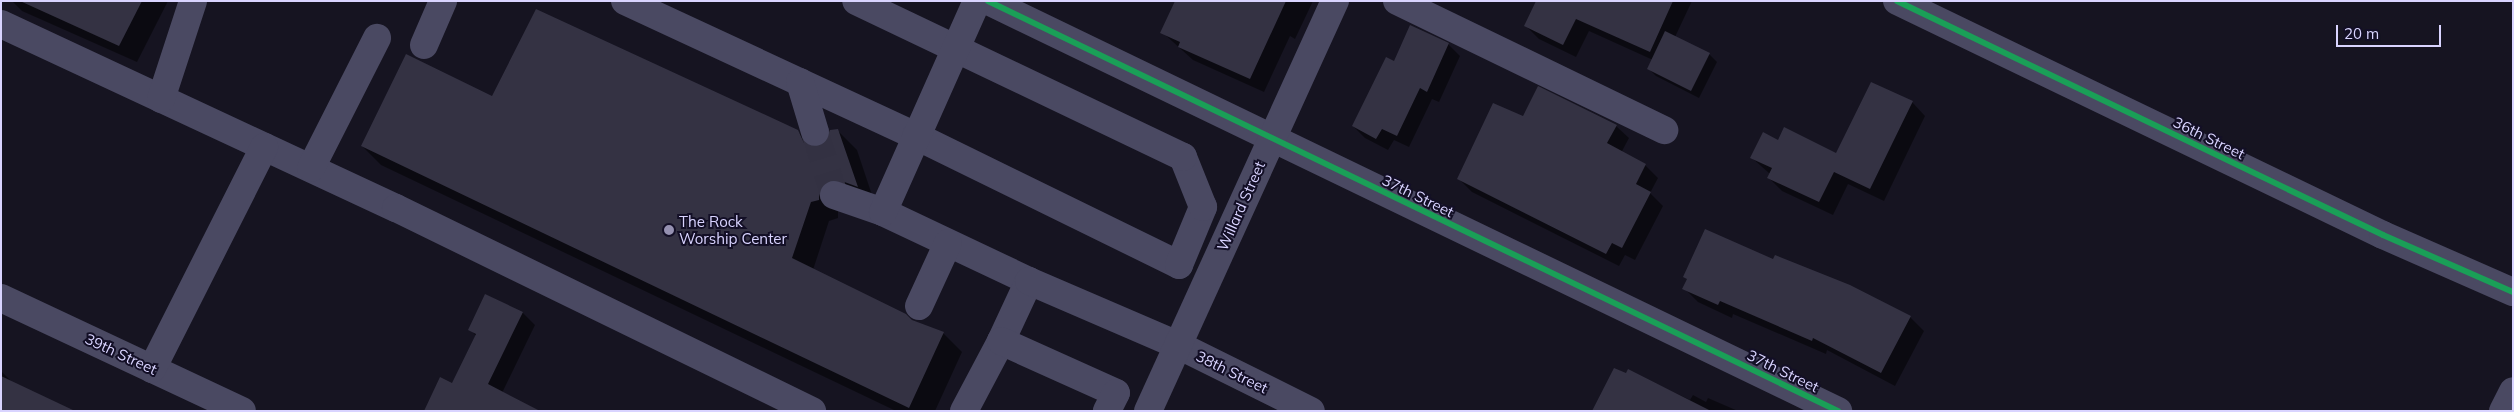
<!DOCTYPE html>
<html>
<head>
<meta charset="utf-8">
<style>
	body { margin:0 }
	#map { position:relative; width:2514px; height:412px; overflow:hidden; background:#161421; font-family:Mulish,sans-serif }
	div>[style] { position:absolute }
	[style*='--x'] { left:calc(var(--x)*1px); top:calc(var(--y)*1px); width:calc(var(--w)*1px); rotate:calc(var(--a)*1deg) }
	.shadow>* { inset:0; background:#0007 }
	.building>* { inset:0; background:#343243 }
	.minor-tunnel>* { height:28px; margin-top:-14px; transform-origin:0; background:repeating-linear-gradient(90deg,#333142 0 28px,transparent 0 42px) }
	.minor>* { height:28px; margin:-14px; padding:0 14px; transform-origin:14px; border-radius:14px; background:#4a4962 }
	.cycleway>* { height:6px; margin:-3px; padding:0 3px; transform-origin:3px; border-radius:3px; background:#1a9f57 }
	.dots>* { width:14px; height:14px; translate:-50% -50%; box-sizing:border-box; border:2px solid #130f26; border-radius:50% }
	span { translate:-50% -50%; white-space:nowrap; text-align:center; line-height:1.15; -webkit-text-stroke:4px #130f26; paint-order:stroke }
	.street-label { font-size:15px; color:#d9d4ff }
	.poi-label { font-size:15px; color:#d9d4ff }
	.left { translate:0 -50%; text-align:left }
	.frame { position:absolute; inset:0; border:2px solid #d9d4ff; pointer-events:none }
	.scale { position:absolute; left:2336px; top:25px; width:105px; height:22px; box-sizing:border-box; border:2px solid #d9d4ff; border-top:0; padding-left:6px; font-size:15px; line-height:18px; white-space:nowrap; color:#d9d4ff; -webkit-text-stroke:4px #130f26; paint-order:stroke }
</style>
</head>
<body>
<div id="map">
	<div class="shadow">
		<i style="clip-path:polygon(12px 1px,168px 1px,137px 62px,22px 11px)"></i>
		<i style="clip-path:polygon(1227px 1px,1313px 1px,1295px 39px,1290px 36px,1264px 92px,1193px 60px,1162px 32px)"></i>
		<i style="clip-path:polygon(1538px 1px,1692px 1px,1675px 37px,1709px 54px,1717px 62px,1699px 98px,1656px 76px,1649px 69px,1653px 60px,1589px 31px,1576px 57px,1539px 39px,1526px 26px)"></i>
		<i style="clip-path:polygon(1448px 44px,1460px 56px,1439px 102px,1432px 99px,1409px 147px,1394px 140px,1388px 150px,1365px 138px,1353px 126px,1395px 63px)"></i>
		<i style="clip-path:polygon(493px 98px,797px 131px,814px 148px,827px 144px,838px 131px,857px 150px,875px 204px,838px 208px,838px 218px,829px 221px,813px 270px,911px 321px,943px 333px,962px 352px,935px 411px,896px 411px,381px 165px,362px 146px)"></i>
		<i style="clip-path:polygon(1912px 102px,1925px 116px,1884px 201px,1848px 184px,1833px 215px,1782px 191px,1768px 177px,1770px 174px,1752px 158px,1778px 142px,1837px 154px)"></i>
		<i style="clip-path:polygon(1523px 117px,1616px 126px,1629px 138px,1621px 153px,1645px 165px,1658px 178px,1650px 193px,1663px 206px,1635px 260px,1625px 255px,1619px 266px,1472px 192px,1459px 179px)"></i>
		<i style="clip-path:polygon(1684px 288px,1910px 317px,1924px 331px,1895px 386px,1827px 350px,1826px 354px,1733px 314px,1732px 318px,1698px 302px)"></i>
		<i style="clip-path:polygon(486px 295px,523px 313px,535px 325px,502px 393px,453px 385px,476px 336px,470px 329px)"></i>
		<i style="clip-path:polygon(1px 371px,14px 384px,1px 411px)"></i>
		<i style="clip-path:polygon(1629px 371px,1690px 400px,1693px 395px,1706px 402px,1708px 398px,1738px 411px,1593px 411px)"></i>
	</div>
	<div class="building">
		<i style="clip-path:polygon(20px 1px,142px 1px,119px 46px)"></i>
		<i style="clip-path:polygon(1175px 1px,1286px 1px,1250px 79px,1178px 47px,1180px 42px,1160px 33px)"></i>
		<i style="clip-path:polygon(1536px 1px,1673px 1px,1650px 52px,1576px 19px,1563px 45px,1524px 26px)"></i>
		<i style="clip-path:polygon(536px 9px,798px 130px,804px 143px,811px 147px,826px 143px,830px 130px,838px 129px,858px 187px,839px 180px,823px 184px,819px 190px,819px 200px,811px 202px,792px 258px,906px 314px,912px 320px,944px 332px,909px 408px,361px 146px,406px 54px,492px 96px)"></i>
		<i style="clip-path:polygon(1410px 25px,1449px 43px,1427px 92px,1420px 88px,1397px 136px,1382px 129px,1376px 139px,1352px 126px,1386px 57px,1394px 61px)"></i>
		<i style="clip-path:polygon(1665px 31px,1710px 53px,1691px 91px,1647px 69px)"></i>
		<i style="clip-path:polygon(1871px 82px,1913px 101px,1870px 189px,1834px 172px,1819px 202px,1767px 178px,1772px 168px,1750px 158px,1763px 132px,1778px 140px,1784px 127px,1836px 153px)"></i>
		<i style="clip-path:polygon(1538px 86px,1617px 125px,1607px 143px,1646px 164px,1636px 184px,1651px 192px,1622px 248px,1612px 243px,1606px 254px,1457px 179px,1493px 103px,1523px 116px)"></i>
		<i style="clip-path:polygon(1705px 229px,1773px 259px,1775px 255px,1850px 285px,1911px 316px,1881px 373px,1813px 338px,1812px 341px,1720px 301px,1718px 305px,1682px 289px,1687px 279px,1683px 277px)"></i>
		<i style="clip-path:polygon(485px 294px,523px 312px,488px 384px,540px 411px,424px 411px,440px 377px,452px 383px,476px 334px,468px 330px)"></i>
		<i style="clip-path:polygon(1614px 368px,1626px 373px,1628px 369px,1711px 411px,1592px 411px)"></i>
		<i style="clip-path:polygon(1px 376px,75px 411px,1px 411px)"></i>
	</div>
	<div class="minor-tunnel">
		<i style="--x:815;--y:132;--w:66;--a:73.2"></i>
	</div>
	<div class="minor">
		<i style="--x:625;--y:1;--w:321;--a:24.9"></i>
		<i style="--x:916;--y:136;--w:293;--a:26.1"></i>
		<i style="--x:1179;--y:265;--w:63;--a:-67.5"></i>
		<i style="--x:1203;--y:207;--w:54;--a:-111.8"></i>
		<i style="--x:1183;--y:157;--w:362;--a:-154.5"></i>
		<i style="--x:988;--y:1;--w:944;--a:25.75"></i>
		<i style="--x:1397;--y:1;--w:297;--a:25.8"></i>
		<i style="--x:1897;--y:1;--w:539;--a:25.71"></i>
		<i style="--x:2383;--y:235;--w:142;--a:23.7"></i>
		<i style="--x:1;--y:24;--w:436;--a:25"></i>
		<i style="--x:396;--y:208;--w:463;--a:26"></i>
		<i style="--x:424;--y:45;--w:48;--a:-66.6"></i>
		<i style="--x:800;--y:82;--w:52;--a:73.3"></i>
		<i style="--x:161;--y:99;--w:103;--a:-71.9"></i>
		<i style="--x:311;--y:168;--w:146;--a:-63.1"></i>
		<i style="--x:834;--y:195;--w:52;--a:19.1"></i>
		<i style="--x:883;--y:212;--w:161;--a:25.3"></i>
		<i style="--x:1029;--y:281;--w:66;--a:115"></i>
		<i style="--x:883;--y:212;--w:231;--a:-66"></i>
		<i style="--x:1029;--y:281;--w:164;--a:23.3"></i>
		<i style="--x:1180;--y:346;--w:146;--a:26.4"></i>
		<i style="--x:1;--y:298;--w:266;--a:25.1"></i>
		<i style="--x:919;--y:306;--w:69;--a:-65.3"></i>
		<i style="--x:152;--y:369;--w:249;--a:-63.2"></i>
		<i style="--x:964;--y:411;--w:79;--a:-62.1"></i>
		<i style="--x:1001;--y:341;--w:126;--a:24.3"></i>
		<i style="--x:1116;--y:393;--w:20;--a:117"></i>
		<i style="--x:1148;--y:411;--w:451;--a:-65.5"></i>
		<i style="--x:2503;--y:411;--w:22;--a:-63"></i>
	</div>
	<div class="cycleway">
		<i style="--x:988;--y:1;--w:944;--a:25.75"></i>
		<i style="--x:1897;--y:1;--w:539;--a:25.71"></i>
		<i style="--x:2383;--y:235;--w:142;--a:23.7"></i>
	</div>
	<div class="dots">
		<i style="left:669px;top:230px;background:#9591b1"></i>
	</div>
	<div class="street-label">
		<span style="left:2209px;top:138px;rotate:26deg">36th Street</span>
		<span style="left:1418px;top:196px;rotate:26deg">37th Street</span>
		<span style="left:1241px;top:206px;rotate:-66deg">Willard Street</span>
		<span style="left:121px;top:354px;rotate:25deg">39th Street</span>
		<span style="left:1783px;top:371px;rotate:26deg">37th Street</span>
		<span style="left:1232px;top:372px;rotate:26deg">38th Street</span>
	</div>
	<div class="poi-label">
		<span class="left" style="left:679px;top:230px">The Rock<br>Worship Center</span>
	</div>
	<div class="frame"></div>
	<div class="scale">20 m</div>
</div>
</body>
</html>
